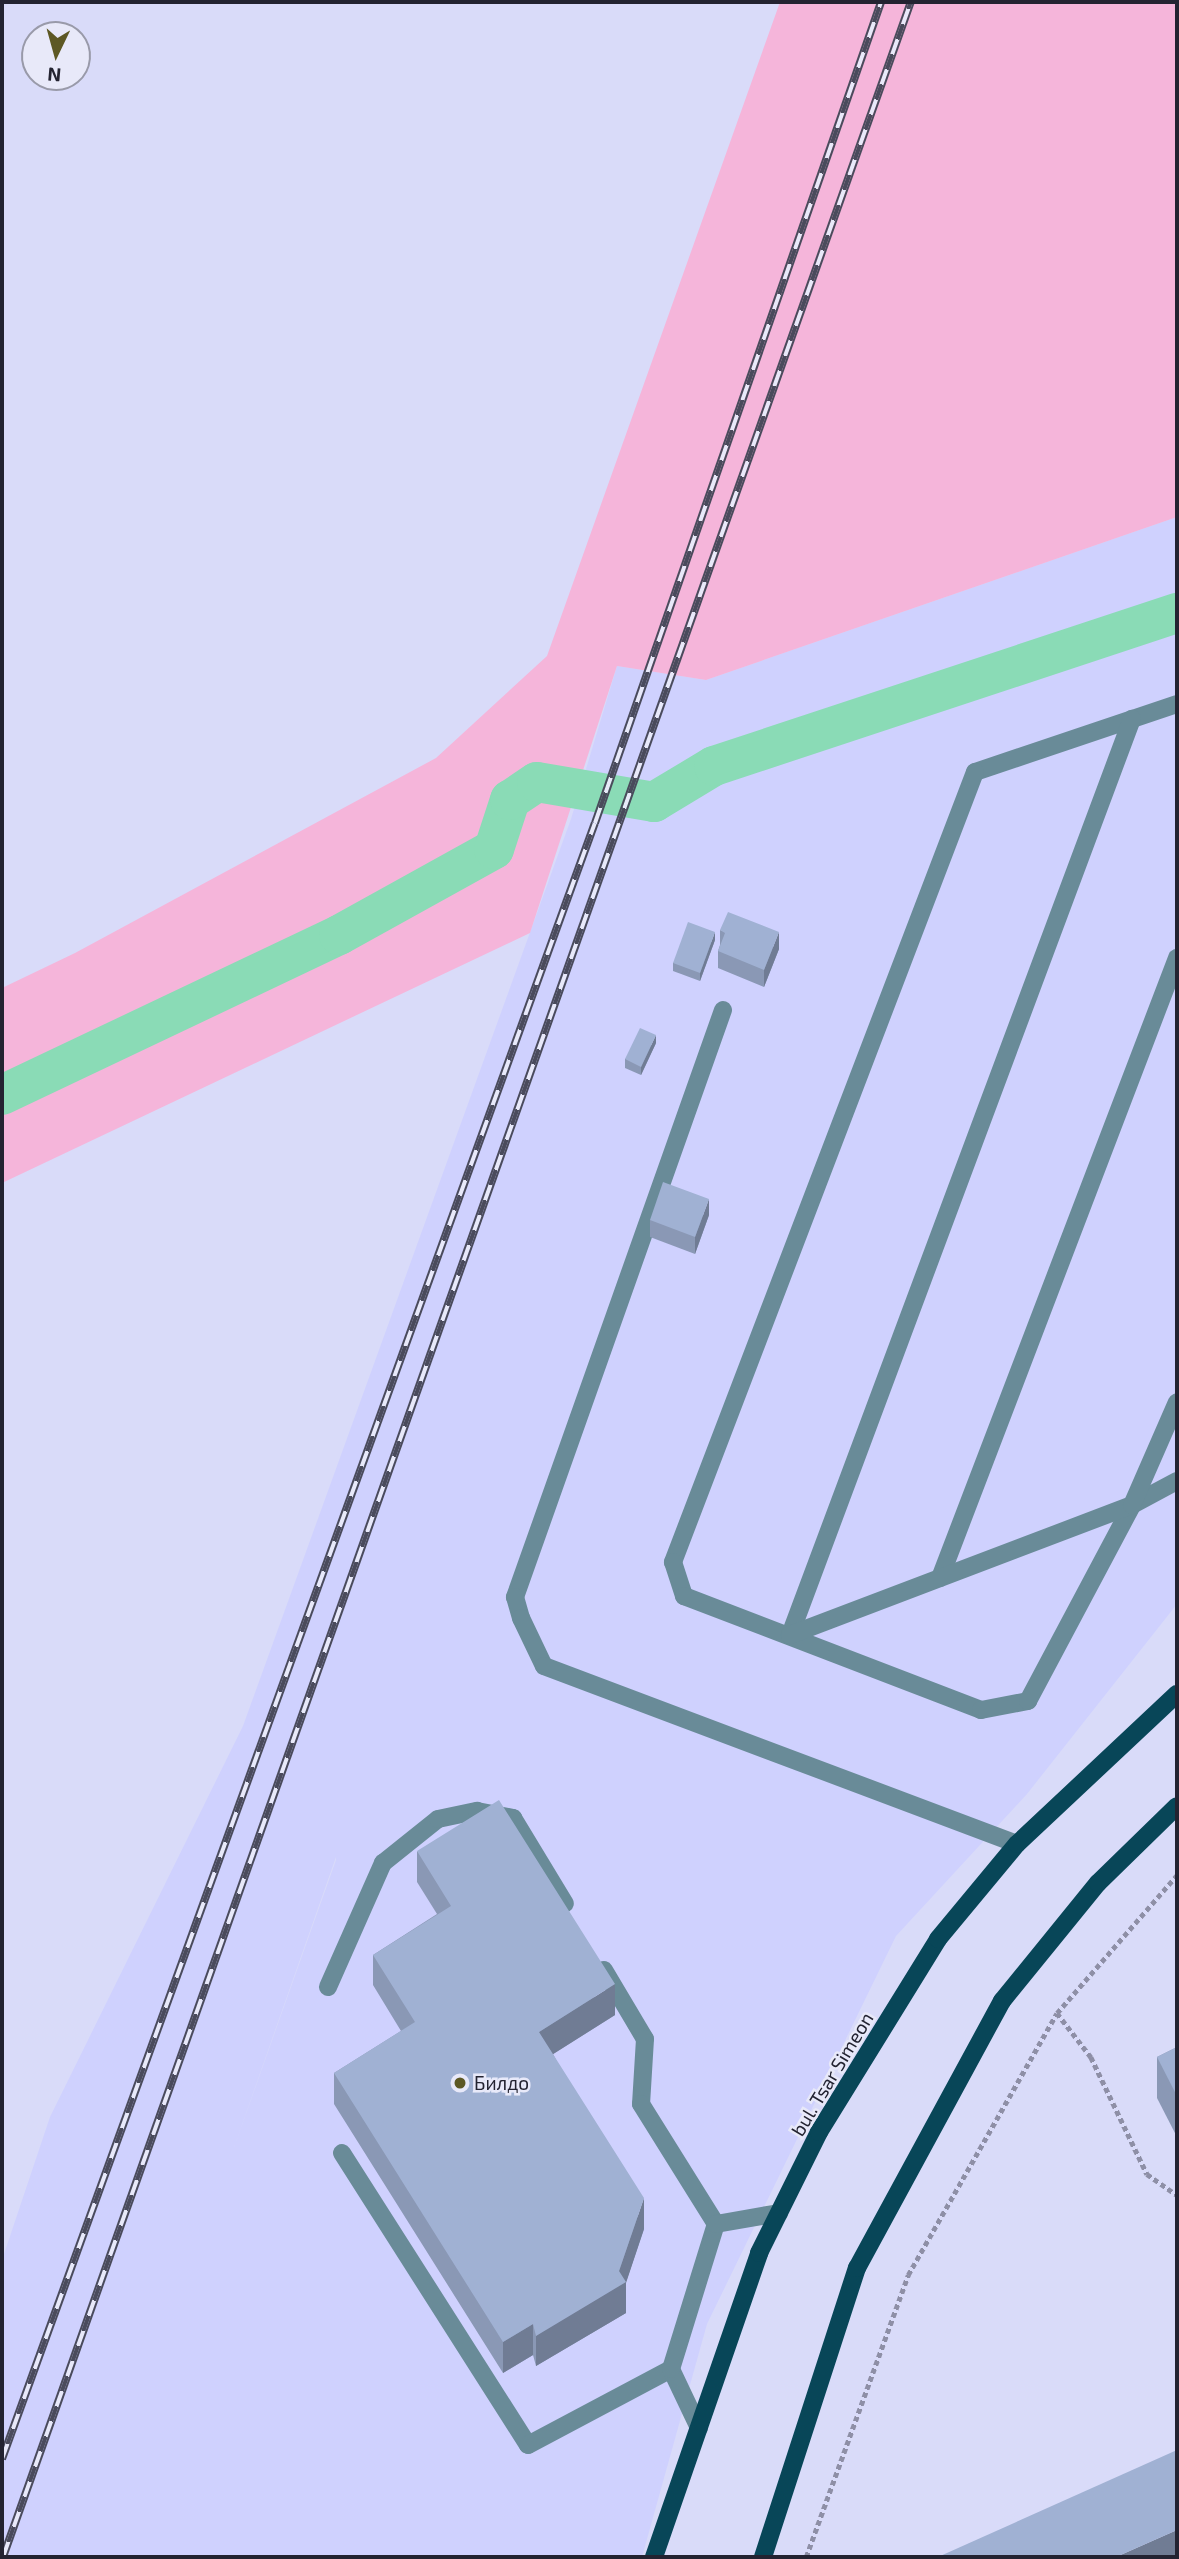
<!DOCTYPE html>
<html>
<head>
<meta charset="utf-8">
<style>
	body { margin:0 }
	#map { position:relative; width:1179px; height:2559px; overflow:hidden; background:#d9dbf9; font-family:"Exo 2",sans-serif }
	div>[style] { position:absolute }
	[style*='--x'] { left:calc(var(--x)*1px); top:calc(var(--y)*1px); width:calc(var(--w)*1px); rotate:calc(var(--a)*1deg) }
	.built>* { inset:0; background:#cfd1fe }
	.green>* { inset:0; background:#f5b5da }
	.canal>* { height:40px; margin:-20px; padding:0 20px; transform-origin:20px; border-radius:20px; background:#8adbb6 }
	.path>* { height:4.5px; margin-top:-2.25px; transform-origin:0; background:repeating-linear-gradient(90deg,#8e8fa6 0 5px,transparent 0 8.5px) }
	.minor>* { height:18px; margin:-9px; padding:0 9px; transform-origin:9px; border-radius:9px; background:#698b98 }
	.major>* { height:18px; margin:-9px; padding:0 9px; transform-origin:9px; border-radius:9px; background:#084658 }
	.rail>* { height:8px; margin-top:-4px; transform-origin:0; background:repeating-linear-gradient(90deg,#e8e9f9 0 16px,#4a4b5c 0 32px); box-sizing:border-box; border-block:2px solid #4a4b5c }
	.wall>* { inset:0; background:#8a98b5 }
	.shaded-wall>* { inset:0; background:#707c94 }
	.building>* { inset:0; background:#a0b1d3 }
	.dots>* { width:19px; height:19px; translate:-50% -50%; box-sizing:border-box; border:4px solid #e8e9f9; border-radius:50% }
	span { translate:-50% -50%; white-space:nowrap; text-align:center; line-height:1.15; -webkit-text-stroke:5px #e8e9f9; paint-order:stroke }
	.street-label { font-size:19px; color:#232331 }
	.poi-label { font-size:19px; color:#232331 }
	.left { translate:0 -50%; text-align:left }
	.frame { position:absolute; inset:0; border:4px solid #232331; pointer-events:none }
	.north { position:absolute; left:21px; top:21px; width:70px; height:70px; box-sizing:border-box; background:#e8e9f9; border:2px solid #999aa9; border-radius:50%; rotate:185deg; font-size:19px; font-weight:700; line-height:28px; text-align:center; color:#232331 }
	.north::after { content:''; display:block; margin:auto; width:24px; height:32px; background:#5d5824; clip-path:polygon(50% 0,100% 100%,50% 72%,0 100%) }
</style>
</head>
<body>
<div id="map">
	<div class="built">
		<i style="clip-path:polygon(evenodd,1177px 517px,1177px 1604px,1027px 1794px,896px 1936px,707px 2324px,642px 2557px,2px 2557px,2px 2260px,50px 2117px,243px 1726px,571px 819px,617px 666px,706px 680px,1177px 517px,336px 1857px,336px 1860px,231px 2156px,336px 1857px)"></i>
	</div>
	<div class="green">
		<i style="clip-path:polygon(780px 2px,1177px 2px,1177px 517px,706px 680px,617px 666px,530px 933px,2px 1183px,2px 988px,75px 953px,436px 758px,547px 656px)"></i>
	</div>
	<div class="canal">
		<i style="--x:2;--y:1095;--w:373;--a:-25.4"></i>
		<i style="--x:339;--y:935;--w:177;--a:-29"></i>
		<i style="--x:494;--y:849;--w:52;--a:-71.9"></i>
		<i style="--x:510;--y:800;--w:32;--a:-34"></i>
		<i style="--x:537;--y:782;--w:119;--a:9.7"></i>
		<i style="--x:654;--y:802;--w:70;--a:-31"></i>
		<i style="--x:714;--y:766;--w:488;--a:-18.3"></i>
	</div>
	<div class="path">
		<i style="--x:1057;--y:2013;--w:56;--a:52.3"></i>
		<i style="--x:1091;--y:2057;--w:130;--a:64.4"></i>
		<i style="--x:1147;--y:2174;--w:37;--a:35"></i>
		<i style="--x:806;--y:2557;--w:300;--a:-70.1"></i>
		<i style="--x:908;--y:2275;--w:301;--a:-60.4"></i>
		<i style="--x:1057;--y:2013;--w:183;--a:-49"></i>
	</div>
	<div class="minor">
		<i style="--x:1177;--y:704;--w:213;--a:161.4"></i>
		<i style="--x:975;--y:772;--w:846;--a:110.92"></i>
		<i style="--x:673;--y:1562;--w:36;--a:72"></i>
		<i style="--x:684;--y:1596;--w:318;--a:21"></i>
		<i style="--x:981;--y:1710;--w:48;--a:-10.8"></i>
		<i style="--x:1028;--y:1701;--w:222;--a:-62"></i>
		<i style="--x:1132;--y:1505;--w:51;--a:-28.1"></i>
		<i style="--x:723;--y:1010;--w:623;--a:109.51"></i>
		<i style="--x:515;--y:1597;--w:22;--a:74"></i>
		<i style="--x:521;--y:1618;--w:53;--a:64.4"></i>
		<i style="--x:544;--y:1666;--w:505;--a:20.62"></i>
		<i style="--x:940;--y:1578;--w:664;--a:-69.08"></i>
		<i style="--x:790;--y:1635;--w:978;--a:-69.53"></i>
		<i style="--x:790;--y:1635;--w:366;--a:-20.8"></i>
		<i style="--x:1132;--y:1505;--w:112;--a:-66.4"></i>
		<i style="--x:604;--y:1970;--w:80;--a:59.3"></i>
		<i style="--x:645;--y:2039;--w:65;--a:93.5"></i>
		<i style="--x:641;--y:2104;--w:142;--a:58"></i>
		<i style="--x:328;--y:1987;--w:136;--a:-66.1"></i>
		<i style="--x:383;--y:1863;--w:70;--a:-38.7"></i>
		<i style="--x:438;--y:1819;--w:40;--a:-12"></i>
		<i style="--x:477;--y:1811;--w:37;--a:11"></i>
		<i style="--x:513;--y:1818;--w:100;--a:58.8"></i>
		<i style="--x:342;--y:2153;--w:346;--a:57.5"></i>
		<i style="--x:528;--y:2445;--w:162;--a:-28"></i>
		<i style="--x:699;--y:2428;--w:65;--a:-115.4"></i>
		<i style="--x:671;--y:2369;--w:152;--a:-72.8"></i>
		<i style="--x:716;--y:2224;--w:64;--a:-9.9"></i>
	</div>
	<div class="major">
		<i style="--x:654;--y:2557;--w:322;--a:-70.9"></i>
		<i style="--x:759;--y:2253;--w:135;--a:-63.6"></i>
		<i style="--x:819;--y:2132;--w:227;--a:-58.3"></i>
		<i style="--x:938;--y:1939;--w:124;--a:-50.3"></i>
		<i style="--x:1017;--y:1844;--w:219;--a:-43.2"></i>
		<i style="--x:763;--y:2557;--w:304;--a:-72"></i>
		<i style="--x:857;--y:2268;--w:304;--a:-61.5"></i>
		<i style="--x:1002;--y:2001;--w:152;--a:-50.9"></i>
		<i style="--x:1098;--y:1883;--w:110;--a:-44.3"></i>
	</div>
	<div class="rail">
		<i style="--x:2;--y:2459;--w:1740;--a:-70.08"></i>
		<i style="--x:595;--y:823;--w:869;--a:-70.79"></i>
		<i style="--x:3;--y:2557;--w:2712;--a:-70.44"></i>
	</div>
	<div class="wall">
		<i style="clip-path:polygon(720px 930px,779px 949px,764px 987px,718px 968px,718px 951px,720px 945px)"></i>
		<i style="clip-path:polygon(715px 940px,700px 981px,673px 971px,673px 963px)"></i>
		<i style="clip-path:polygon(656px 1043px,641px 1075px,625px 1068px,625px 1059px)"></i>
		<i style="clip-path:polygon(709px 1215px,695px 1254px,650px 1237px,650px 1220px)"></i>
		<i style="clip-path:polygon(417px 1851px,615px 2015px,553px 2054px,644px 2229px,626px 2282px,626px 2313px,536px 2366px,533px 2355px,503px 2373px,334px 2104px,334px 2073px,401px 2031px,373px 1985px,373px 1955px,437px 1914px,417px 1882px)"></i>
		<i style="clip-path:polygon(1177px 2047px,1177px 2137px,1157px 2098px,1157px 2057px)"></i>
	</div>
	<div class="shaded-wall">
		<i style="clip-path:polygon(715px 932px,715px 940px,700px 981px,700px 973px)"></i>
		<i style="clip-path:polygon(779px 932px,779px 949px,764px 987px,764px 970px)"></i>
		<i style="clip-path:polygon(656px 1035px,656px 1043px,641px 1075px,641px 1067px)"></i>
		<i style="clip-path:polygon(709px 1199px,709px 1215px,695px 1254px,695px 1237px)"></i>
		<i style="clip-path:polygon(615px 1984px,615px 2015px,539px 2063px,539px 2032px)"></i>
		<i style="clip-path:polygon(644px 2198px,644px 2229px,626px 2283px,626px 2313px,536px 2366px,536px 2336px,619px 2271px)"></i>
		<i style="clip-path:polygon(533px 2324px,533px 2355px,503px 2373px,503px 2342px)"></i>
		<i style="clip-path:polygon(1177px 2530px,1177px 2557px,1116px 2557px)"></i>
	</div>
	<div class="building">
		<i style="clip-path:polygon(728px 912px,779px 932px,764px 970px,718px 951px,725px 933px,720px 930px)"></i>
		<i style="clip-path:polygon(688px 922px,715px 932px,700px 973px,673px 963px)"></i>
		<i style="clip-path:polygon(640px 1028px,656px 1035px,641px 1067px,625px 1059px)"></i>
		<i style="clip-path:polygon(663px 1182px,709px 1199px,695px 1237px,650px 1220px)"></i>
		<i style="clip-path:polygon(499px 1800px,615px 1984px,539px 2032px,644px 2198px,619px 2271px,626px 2282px,536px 2336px,533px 2324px,503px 2342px,334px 2073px,415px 2022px,373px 1955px,451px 1906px,417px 1851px)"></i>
		<i style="clip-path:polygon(1177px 2047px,1177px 2096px,1157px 2057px)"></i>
		<i style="clip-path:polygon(1177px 2450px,1177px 2530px,1116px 2557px,938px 2557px)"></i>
	</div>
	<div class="dots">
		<i style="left:460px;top:2083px;background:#5d5824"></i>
	</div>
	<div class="street-label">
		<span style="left:832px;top:2074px;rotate:-59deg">bul. Tsar Simeon</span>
	</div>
	<div class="poi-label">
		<span class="left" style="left:474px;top:2083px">Билдо</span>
	</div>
	<div class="frame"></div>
	<div class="north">N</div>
</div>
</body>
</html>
